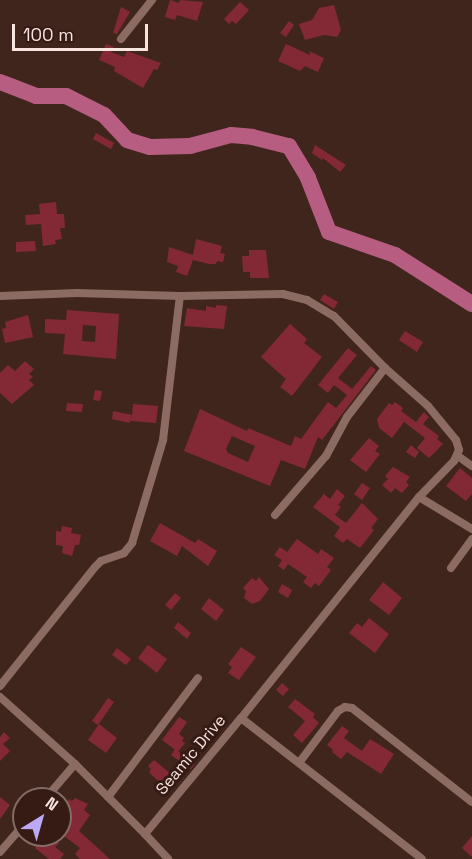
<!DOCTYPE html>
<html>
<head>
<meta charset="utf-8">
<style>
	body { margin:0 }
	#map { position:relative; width:472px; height:859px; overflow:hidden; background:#40251d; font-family:"Space Grotesk",sans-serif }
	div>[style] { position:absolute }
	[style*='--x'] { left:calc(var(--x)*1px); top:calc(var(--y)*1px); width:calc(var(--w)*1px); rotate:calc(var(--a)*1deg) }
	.river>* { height:16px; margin:-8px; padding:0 8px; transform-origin:8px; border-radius:8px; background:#b65d81 }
	.building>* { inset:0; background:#822935 }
	.street>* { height:8px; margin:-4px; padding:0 4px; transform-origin:4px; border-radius:4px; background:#8b6b62 }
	span { translate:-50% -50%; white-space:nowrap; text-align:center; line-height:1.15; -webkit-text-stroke:6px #351b14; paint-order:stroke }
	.street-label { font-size:16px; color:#f8e5e0 }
	.north { position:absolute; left:12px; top:787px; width:60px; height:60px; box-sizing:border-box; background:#351b14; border:2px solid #836c66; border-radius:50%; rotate:37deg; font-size:16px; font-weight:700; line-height:24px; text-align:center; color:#f8e5e0 }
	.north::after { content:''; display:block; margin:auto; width:21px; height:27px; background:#bca9f5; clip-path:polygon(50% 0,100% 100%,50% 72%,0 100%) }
	.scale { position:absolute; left:12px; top:24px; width:136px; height:27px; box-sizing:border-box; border:3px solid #f8e5e0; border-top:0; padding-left:8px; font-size:18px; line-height:21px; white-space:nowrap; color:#f8e5e0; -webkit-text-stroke:4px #351b14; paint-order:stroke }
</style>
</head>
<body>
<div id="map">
	<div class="river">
		<i style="--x:0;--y:82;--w:39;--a:21"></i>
		<i style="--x:36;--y:96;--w:30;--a:0"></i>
		<i style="--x:66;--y:96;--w:42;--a:26.6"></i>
		<i style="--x:104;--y:115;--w:34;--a:47"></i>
		<i style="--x:127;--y:140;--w:24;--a:17"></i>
		<i style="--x:150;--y:147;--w:40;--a:-1.4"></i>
		<i style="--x:190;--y:146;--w:42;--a:-15"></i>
		<i style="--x:231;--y:135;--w:21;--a:5"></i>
		<i style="--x:252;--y:137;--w:38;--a:14"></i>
		<i style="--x:289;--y:146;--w:37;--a:59"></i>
		<i style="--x:308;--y:178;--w:58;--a:68.7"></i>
		<i style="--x:329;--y:232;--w:70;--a:19.2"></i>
		<i style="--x:395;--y:255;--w:91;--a:32.5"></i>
	</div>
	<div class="building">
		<i style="clip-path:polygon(170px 0,179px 3px,180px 0,203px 2px,197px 21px,177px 15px,175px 20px,165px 17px)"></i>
		<i style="clip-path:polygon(240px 2px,249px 10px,236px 24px,232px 21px,229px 24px,224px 19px)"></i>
		<i style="clip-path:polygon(334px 5px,341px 30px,337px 37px,324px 35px,305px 40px,299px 24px,312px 20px,319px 8px)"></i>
		<i style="clip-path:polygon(121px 7px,130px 12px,117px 34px,113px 33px)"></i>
		<i style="clip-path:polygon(289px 21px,294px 25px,286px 37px,280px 33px)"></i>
		<i style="clip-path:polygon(106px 44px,114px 47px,111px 52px,124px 57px,127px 51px,161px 63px,157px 70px,154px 69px,143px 88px,114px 71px,115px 67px,99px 60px)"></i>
		<i style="clip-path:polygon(286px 44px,310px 55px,309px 51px,324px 58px,318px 72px,305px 66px,300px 71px,278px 61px)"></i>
		<i style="clip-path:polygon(96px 133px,114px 143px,111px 149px,93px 139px)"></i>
		<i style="clip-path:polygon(315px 145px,346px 165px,340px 172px,323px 158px,322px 160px,312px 153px)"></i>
		<i style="clip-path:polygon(56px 202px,57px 214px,64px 214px,65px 228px,60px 228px,62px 239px,55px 240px,56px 244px,43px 246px,41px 224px,26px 225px,25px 215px,40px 214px,39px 204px)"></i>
		<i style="clip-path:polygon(196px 239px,222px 246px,220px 253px,225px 254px,223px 262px,217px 261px,216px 264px,209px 264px,193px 260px,187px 276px,176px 272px,178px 266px,167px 262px,169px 247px,193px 255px)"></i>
		<i style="clip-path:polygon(35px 241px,36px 251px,16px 252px,16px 242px)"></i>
		<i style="clip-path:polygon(249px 250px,266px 250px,269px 278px,250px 278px,250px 272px,243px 272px,242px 256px,249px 256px)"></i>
		<i style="clip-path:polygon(324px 294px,338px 302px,334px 309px,320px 300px)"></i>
		<i style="clip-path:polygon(216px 305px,227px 306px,224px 329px,184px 326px,187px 308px,206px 311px,206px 306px,216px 308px)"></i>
		<i style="clip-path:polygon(evenodd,67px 310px,119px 314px,116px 359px,63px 354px,65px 334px,45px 333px,45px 319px,66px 320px,67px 310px,83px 325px,96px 326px,95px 342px,82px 341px,83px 325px)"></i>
		<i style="clip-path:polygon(28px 315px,33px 337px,5px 343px,2px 329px,6px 328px,5px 322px)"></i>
		<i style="clip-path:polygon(290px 324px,307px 339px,304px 343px,322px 357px,292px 396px,280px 387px,286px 379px,261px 357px)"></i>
		<i style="clip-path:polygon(405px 331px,423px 342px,417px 352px,399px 340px)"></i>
		<i style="clip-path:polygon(evenodd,348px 348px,357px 355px,338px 378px,352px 389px,371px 366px,376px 370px,322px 440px,318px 437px,305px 469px,281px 460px,270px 486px,184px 451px,200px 409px,247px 431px,248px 428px,291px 446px,295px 436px,301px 439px,328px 402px,336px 408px,347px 395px,334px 385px,328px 393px,318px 385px,348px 348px,232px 436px,255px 446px,248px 462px,228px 453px,226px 449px,232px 436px)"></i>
		<i style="clip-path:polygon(25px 361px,34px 369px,29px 374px,33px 377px,29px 380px,34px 385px,12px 404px,0 393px,0 373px,8px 365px,15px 371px)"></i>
		<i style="clip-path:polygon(95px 390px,102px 391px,100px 401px,93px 400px)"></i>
		<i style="clip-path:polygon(395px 402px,403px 408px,401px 411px,416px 422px,424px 412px,429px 417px,423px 424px,439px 436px,437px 439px,443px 444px,429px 458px,417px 448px,425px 438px,404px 422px,392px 438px,379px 428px,377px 419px,389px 403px,392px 405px)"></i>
		<i style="clip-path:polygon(67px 403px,83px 404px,82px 412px,66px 411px)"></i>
		<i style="clip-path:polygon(133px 404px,158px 406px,156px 423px,131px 421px,131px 419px,130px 423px,112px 419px,113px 411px,132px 415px)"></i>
		<i style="clip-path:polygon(369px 438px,379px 446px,375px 451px,380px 454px,366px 472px,350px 460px)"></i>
		<i style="clip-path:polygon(411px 445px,419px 452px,415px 458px,406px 452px)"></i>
		<i style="clip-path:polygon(393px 467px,410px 477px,406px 482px,409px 485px,402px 493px,395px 488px,391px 493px,382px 485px,388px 479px,385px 476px)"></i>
		<i style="clip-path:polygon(460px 468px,472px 478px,472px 494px,466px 501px,446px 486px)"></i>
		<i style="clip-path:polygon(362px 483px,370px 488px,362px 500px,354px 494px)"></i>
		<i style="clip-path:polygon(337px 489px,345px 496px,338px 505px,341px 507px,335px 515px,346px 523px,362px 503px,378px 519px,371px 528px,374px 530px,360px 548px,347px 539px,343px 543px,334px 536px,340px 527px,313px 507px,324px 494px,330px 499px)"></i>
		<i style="clip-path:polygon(160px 523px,195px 543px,198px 539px,217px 551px,208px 566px,182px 546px,177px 556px,150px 541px)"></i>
		<i style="clip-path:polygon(62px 526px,72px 528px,71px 533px,81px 535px,79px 545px,75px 545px,72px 556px,62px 553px,63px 546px,56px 545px,56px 531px,61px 532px)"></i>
		<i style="clip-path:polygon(297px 539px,318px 554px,321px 549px,334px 558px,327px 567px,331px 570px,319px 586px,315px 583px,311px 588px,303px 582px,307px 577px,288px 564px,284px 570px,278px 566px,282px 560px,274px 555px,280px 547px,287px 552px)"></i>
		<i style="clip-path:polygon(259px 577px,269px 589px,260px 601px,252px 604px,244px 598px,246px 591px,243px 588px,252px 578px,256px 581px)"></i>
		<i style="clip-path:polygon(383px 582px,402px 598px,389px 615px,369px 600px)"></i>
		<i style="clip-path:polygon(282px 584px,292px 590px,288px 598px,278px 592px)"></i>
		<i style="clip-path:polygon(175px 593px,181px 598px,171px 610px,165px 605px)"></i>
		<i style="clip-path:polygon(209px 598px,224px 610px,216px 621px,201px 609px)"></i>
		<i style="clip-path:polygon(369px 618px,389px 634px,375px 653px,349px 633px,357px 623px,362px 627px)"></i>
		<i style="clip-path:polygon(178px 622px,191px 633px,187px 639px,174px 628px)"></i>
		<i style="clip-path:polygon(148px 645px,167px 659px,157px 673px,138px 658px)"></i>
		<i style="clip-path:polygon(241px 647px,256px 657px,239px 680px,228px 673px,232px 667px,228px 664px)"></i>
		<i style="clip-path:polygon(117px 648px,131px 659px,126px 665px,112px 655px)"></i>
		<i style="clip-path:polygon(282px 683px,289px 689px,283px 696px,276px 690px)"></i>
		<i style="clip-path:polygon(108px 698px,114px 702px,98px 725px,92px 721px)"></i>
		<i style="clip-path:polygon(295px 699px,315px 714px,313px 717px,319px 723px,302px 743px,293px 735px,305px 721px,288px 707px)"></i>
		<i style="clip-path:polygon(179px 717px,187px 722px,179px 734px,184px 738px,182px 741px,185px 743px,178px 752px,162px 740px)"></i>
		<i style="clip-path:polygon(99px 724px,117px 738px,106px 753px,88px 740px)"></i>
		<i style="clip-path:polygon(342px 726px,349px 731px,344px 738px,362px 751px,370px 739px,394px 754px,381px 774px,347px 752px,341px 759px,332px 752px,333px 750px,327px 745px)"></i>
		<i style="clip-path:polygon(4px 732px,10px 738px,3px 744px,10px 751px,0 761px,0 737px)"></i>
		<i style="clip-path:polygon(175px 749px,195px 764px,191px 769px,171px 755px)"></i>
		<i style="clip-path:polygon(154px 760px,171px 774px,162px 785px,149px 772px,151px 769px,148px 766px)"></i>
		<i style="clip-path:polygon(0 797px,10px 805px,0 819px)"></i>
		<i style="clip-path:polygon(75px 798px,88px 804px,84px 810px,90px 815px,79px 831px,110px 859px,80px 859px,75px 854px,80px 848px,60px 833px,70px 814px,62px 808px,69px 799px,72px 801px)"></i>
		<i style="clip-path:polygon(472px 836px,472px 857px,462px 848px)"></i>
		<i style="clip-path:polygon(53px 838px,59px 843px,55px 847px,64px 854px,60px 859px,49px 859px,35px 848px,42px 839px,48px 844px)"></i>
	</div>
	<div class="street">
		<i style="--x:121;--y:39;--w:50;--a:-51.5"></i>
		<i style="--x:0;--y:296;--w:77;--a:-2.2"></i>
		<i style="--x:77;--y:293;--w:103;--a:1.7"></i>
		<i style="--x:180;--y:296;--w:103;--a:-1.1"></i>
		<i style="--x:283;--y:294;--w:25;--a:14"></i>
		<i style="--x:307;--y:300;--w:31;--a:31"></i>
		<i style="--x:334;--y:316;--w:73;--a:45.6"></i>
		<i style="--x:385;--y:368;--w:57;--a:41.5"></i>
		<i style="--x:428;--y:406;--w:44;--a:50.5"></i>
		<i style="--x:456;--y:440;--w:10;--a:73"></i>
		<i style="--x:459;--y:450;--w:12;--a:114"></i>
		<i style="--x:454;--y:461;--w:50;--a:134.2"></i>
		<i style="--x:419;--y:497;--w:284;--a:128.8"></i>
		<i style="--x:458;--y:456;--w:17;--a:36"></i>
		<i style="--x:419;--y:497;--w:62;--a:31.1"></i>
		<i style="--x:275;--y:515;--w:78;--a:-49.2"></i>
		<i style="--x:326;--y:456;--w:44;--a:-61.7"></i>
		<i style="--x:347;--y:417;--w:62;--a:-52.2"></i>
		<i style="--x:451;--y:568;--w:36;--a:-54"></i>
		<i style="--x:0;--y:686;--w:152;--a:-51.4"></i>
		<i style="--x:95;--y:567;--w:8;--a:-45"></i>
		<i style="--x:101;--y:561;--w:24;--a:-19"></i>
		<i style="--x:124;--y:553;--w:13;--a:-51"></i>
		<i style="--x:132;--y:543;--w:108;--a:-73.2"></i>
		<i style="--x:163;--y:440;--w:145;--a:-83.3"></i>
		<i style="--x:0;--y:697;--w:101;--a:41.8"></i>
		<i style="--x:75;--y:764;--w:99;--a:45"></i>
		<i style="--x:145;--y:834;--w:151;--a:-50.4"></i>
		<i style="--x:241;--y:718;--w:229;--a:37.9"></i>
		<i style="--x:299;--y:763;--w:65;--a:-53.1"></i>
		<i style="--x:338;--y:711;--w:8;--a:-30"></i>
		<i style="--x:345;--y:707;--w:7;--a:8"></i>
		<i style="--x:352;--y:708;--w:152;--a:38.1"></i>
		<i style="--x:108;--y:797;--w:149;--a:-52.9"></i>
		<i style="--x:45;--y:799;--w:46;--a:-49.4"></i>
		<i style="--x:145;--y:834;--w:34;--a:47"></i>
		<i style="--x:0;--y:852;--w:37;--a:-49"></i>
	</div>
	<div class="street-label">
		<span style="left:191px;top:755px;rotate:-50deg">Seamic Drive</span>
	</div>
	<div class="north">N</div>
	<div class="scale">100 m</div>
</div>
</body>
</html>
